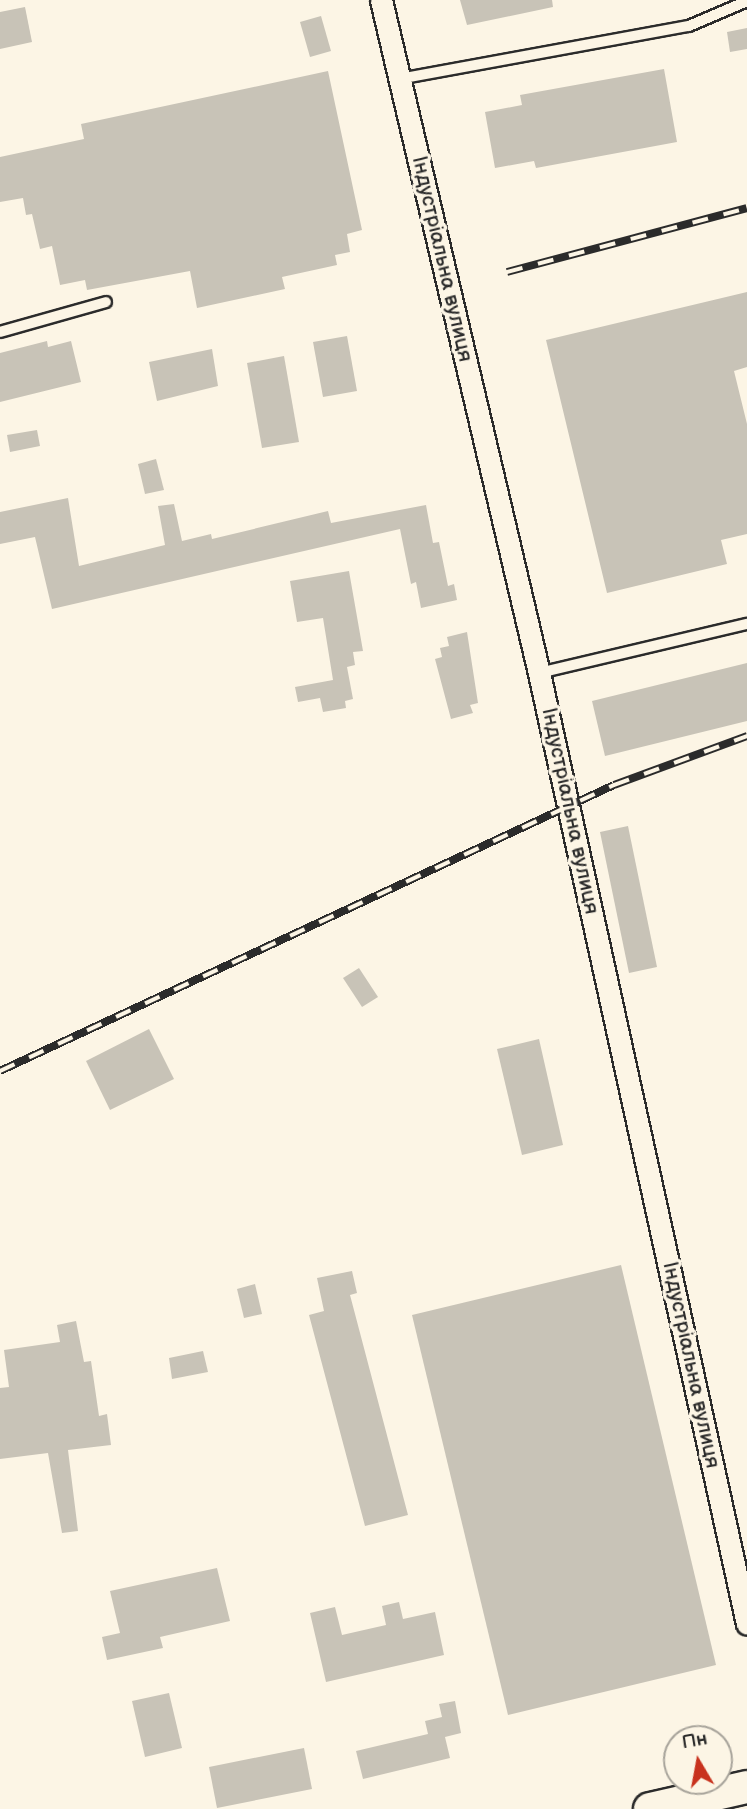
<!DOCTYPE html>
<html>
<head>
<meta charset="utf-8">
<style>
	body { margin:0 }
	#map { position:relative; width:747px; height:1809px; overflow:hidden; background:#fcf5e5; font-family:"Balsamiq Sans",sans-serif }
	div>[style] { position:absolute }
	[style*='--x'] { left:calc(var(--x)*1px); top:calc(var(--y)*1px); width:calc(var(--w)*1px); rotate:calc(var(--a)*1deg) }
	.building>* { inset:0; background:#c8c3b7 }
	.roads { filter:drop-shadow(2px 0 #2b2b2b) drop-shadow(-2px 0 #2b2b2b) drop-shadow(0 2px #2b2b2b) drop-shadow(0 -2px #2b2b2b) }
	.lane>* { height:10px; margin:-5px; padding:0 5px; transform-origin:5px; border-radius:5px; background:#fcf5e5 }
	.street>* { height:21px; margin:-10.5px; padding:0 10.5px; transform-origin:10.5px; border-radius:10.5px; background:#fcf5e5 }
	.primary>* { height:32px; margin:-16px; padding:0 16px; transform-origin:16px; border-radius:16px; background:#fcf5e5 }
	.rail>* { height:8px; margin-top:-4px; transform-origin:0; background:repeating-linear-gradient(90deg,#fcf5e5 0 16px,#2b2b2b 0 32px); box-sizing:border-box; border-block:2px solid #2b2b2b }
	span { translate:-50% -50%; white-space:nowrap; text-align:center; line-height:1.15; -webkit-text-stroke:7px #fcf5e5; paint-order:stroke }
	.street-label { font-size:21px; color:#2b2b2b }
	.north { position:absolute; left:663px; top:1725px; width:70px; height:70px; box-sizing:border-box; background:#fcf5e5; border:2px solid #a8a49b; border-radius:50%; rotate:350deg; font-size:19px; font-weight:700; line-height:28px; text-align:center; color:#2b2b2b }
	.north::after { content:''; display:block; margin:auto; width:24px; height:32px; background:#c8321e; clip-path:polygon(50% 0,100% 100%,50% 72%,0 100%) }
</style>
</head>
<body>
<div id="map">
	<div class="building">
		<i style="clip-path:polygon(460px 0,552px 0,553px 7px,467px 25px)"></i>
		<i style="clip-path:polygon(25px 7px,32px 42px,0 49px,0 12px)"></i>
		<i style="clip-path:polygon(321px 16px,331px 51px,310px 57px,300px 22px)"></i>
		<i style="clip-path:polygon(747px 28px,747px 49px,730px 52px,727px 32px)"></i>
		<i style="clip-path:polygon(664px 69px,677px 142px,536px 168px,534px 161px,495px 168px,485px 112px,522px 105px,520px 95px)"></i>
		<i style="clip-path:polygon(328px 71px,362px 230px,347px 234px,350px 252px,335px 255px,337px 265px,282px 277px,285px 289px,197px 308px,190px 271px,87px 290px,85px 280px,60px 285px,52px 246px,40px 249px,32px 214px,26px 215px,23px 198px,0 202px,0 157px,84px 139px,81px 124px)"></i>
		<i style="clip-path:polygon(747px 292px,747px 367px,734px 371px,747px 424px,747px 534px,721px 540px,727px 564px,607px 593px,546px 340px)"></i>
		<i style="clip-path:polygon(347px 336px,357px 391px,323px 397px,313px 342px)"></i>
		<i style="clip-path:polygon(47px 341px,48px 347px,71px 341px,81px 382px,0 402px,0 353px)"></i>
		<i style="clip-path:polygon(212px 349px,218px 386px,157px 401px,149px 362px)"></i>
		<i style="clip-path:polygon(284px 356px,299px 442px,262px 448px,247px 363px)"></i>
		<i style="clip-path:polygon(37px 430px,40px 446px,10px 452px,7px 435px)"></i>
		<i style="clip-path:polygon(156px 459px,164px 490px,145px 494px,138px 464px)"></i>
		<i style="clip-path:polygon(68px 498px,79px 566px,165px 545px,158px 506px,174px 504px,182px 541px,211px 534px,212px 539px,328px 511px,331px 523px,426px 505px,433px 543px,439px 542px,448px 586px,454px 584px,457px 600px,421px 608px,416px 582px,411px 584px,400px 529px,52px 609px,35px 537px,0 544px,0 512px)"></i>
		<i style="clip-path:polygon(349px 571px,363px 651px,353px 652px,355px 665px,347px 667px,353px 699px,345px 701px,346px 708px,323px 712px,320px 698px,298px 702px,295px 687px,333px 680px,323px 618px,297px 622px,290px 581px)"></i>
		<i style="clip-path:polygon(467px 632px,478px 703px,470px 705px,473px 713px,451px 719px,435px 659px,442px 657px,440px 648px,449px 646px,447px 637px)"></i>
		<i style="clip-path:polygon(747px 663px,747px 721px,605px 756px,592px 701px)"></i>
		<i style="clip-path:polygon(628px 826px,657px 967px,629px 973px,600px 832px)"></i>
		<i style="clip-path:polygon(359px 968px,378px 997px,362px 1007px,343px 978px)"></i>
		<i style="clip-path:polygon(149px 1029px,174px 1079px,110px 1110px,86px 1061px)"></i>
		<i style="clip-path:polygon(539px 1039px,563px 1145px,522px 1155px,497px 1049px)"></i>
		<i style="clip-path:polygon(621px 1265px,716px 1665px,508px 1715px,412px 1315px)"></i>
		<i style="clip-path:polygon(352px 1271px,357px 1293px,350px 1295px,408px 1515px,365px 1526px,309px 1315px,324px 1311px,317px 1278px)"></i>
		<i style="clip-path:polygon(255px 1284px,262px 1314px,244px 1318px,237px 1289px)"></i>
		<i style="clip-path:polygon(76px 1321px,84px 1362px,91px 1361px,99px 1416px,107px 1414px,111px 1445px,68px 1450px,78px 1531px,62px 1533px,48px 1453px,0 1459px,0 1388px,9px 1387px,4px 1350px,60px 1342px,57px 1325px)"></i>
		<i style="clip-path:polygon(203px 1351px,208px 1372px,172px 1379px,169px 1358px)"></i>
		<i style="clip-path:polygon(217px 1568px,230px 1621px,160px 1637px,163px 1648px,107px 1660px,102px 1637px,120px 1633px,110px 1591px)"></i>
		<i style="clip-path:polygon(399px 1602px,403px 1619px,435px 1612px,444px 1655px,326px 1682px,310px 1613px,335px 1607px,342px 1635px,386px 1625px,382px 1606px)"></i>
		<i style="clip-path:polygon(169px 1693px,182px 1748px,145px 1757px,132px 1701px)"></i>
		<i style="clip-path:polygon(455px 1701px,461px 1733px,445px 1737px,450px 1758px,363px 1779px,356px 1751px,428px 1734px,425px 1721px,442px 1717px,439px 1704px)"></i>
		<i style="clip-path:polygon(304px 1748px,312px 1789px,217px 1808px,209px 1767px)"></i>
	</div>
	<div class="roads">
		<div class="lane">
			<i style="--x:399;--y:79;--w:295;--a:-10.4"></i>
			<i style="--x:689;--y:26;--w:63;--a:-23.3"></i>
			<i style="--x:0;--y:332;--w:110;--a:-15.8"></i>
			<i style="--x:539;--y:673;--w:214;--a:-13.3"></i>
		</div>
		<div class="street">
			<i style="--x:381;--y:0;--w:691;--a:76.79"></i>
			<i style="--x:539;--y:673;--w:973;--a:77.66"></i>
		</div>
		<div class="primary">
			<i style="--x:650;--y:1809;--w:99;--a:-12.8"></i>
		</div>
	</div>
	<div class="rail">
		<i style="--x:507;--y:272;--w:248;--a:-14.9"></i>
		<i style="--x:0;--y:1071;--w:677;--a:-24.98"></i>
		<i style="--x:614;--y:785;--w:142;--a:-20.2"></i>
	</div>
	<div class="street-label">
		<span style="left:442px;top:259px;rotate:77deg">Індустріальна вулиця</span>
		<span style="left:570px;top:811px;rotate:78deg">Індустріальна вулиця</span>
		<span style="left:691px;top:1365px;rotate:78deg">Індустріальна вулиця</span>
	</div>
	<div class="north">Пн</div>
</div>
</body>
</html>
